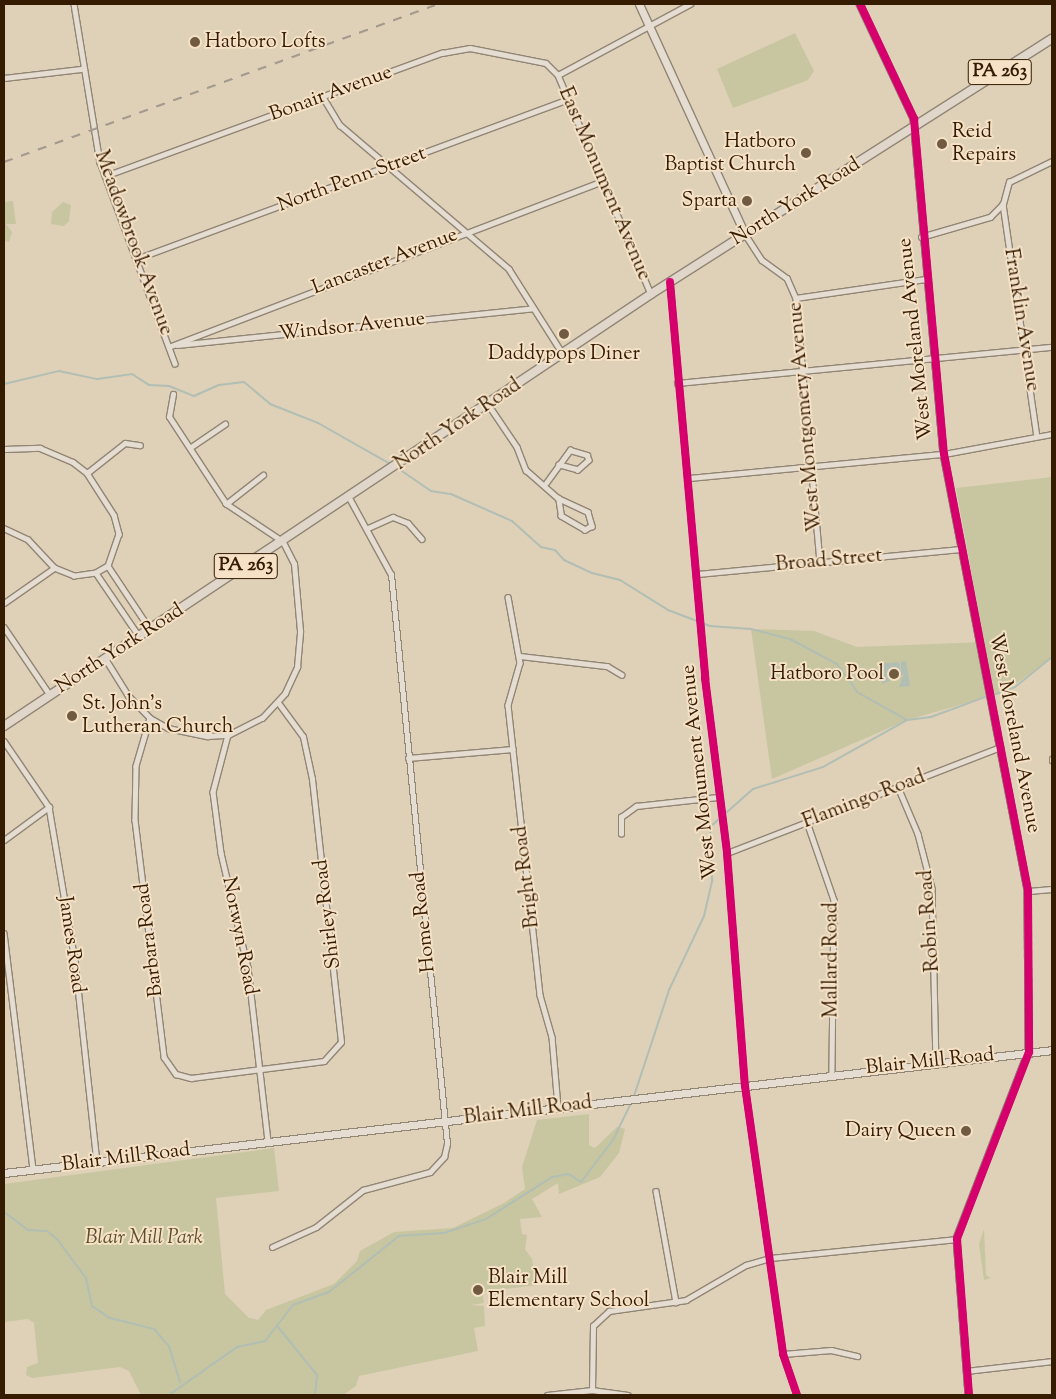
<!DOCTYPE html>
<html>
<head>
<meta charset="utf-8">
<style>
	body { margin:0 }
	#map { position:relative; width:1056px; height:1399px; overflow:hidden; background:#dfd0b8; font-family:"Sorts Mill Goudy",serif }
	div>[style] { position:absolute }
	[style*='--x'] { left:calc(var(--x)*1px); top:calc(var(--y)*1px); width:calc(var(--w)*1px); rotate:calc(var(--a)*1deg) }
	.green>* { inset:0; background:#c7c6a0 }
	.water>* { inset:0; background:#b1beb4 }
	.stream>* { height:2px; margin:-1px; padding:0 1px; transform-origin:1px; border-radius:1px; background:#b1beb4 }
	.roads { filter:drop-shadow(1px 0 #918574) drop-shadow(-1px 0 #918574) drop-shadow(0 1px #918574) drop-shadow(0 -1px #918574) }
	.minor>* { height:4.5px; margin:-2.25px; padding:0 2.25px; transform-origin:2.25px; border-radius:2.25px; background:#e5ddd1 }
	.tertiary>* { height:5.5px; margin:-2.75px; padding:0 2.75px; transform-origin:2.75px; border-radius:2.75px; background:#e5ddd1 }
	.secondary>* { height:7px; margin:-3.5px; padding:0 3.5px; transform-origin:3.5px; border-radius:3.5px; background:#e5ddd1 }
	.trunk>* { height:8px; margin:-4px; padding:0 4px; transform-origin:4px; border-radius:4px; background:#e0d7ca }
	.rail>* { height:2px; margin-top:-1px; transform-origin:0; background:repeating-linear-gradient(90deg,#a39a8e 0 9px,transparent 0 18px) }
	.cycleway>* { height:8px; margin:-4px; padding:0 4px; transform-origin:4px; border-radius:4px; background:#d6006c }
	.dots>* { width:14px; height:14px; translate:-50% -50%; box-sizing:border-box; border:2px solid #f5e2c6; border-radius:50% }
	span { translate:-50% -50%; white-space:nowrap; text-align:center; line-height:1.15; -webkit-text-stroke:4px #f5e2c6; paint-order:stroke }
	.shield-label span { padding:1px 4px; background:#f5e2c6; border:1px solid; border-radius:4px; -webkit-text-stroke-width:0 }
	.shield-label { font-size:19px; color:#351b00; font-weight:700 }
	.poi-label { font-size:20px; color:#351b00 }
	.left { translate:0 -50%; text-align:left }
	.right { translate:-100% -50%; text-align:right }
	.street-label { font-size:20px; color:#351b00 }
	.park-label { font-size:20px; color:#5b4c2a; font-style:italic }
	.frame { position:absolute; inset:0; border:5px solid #351b00; pointer-events:none }
</style>
</head>
<body>
<div id="map">
	<div class="green">
		<i style="clip-path:polygon(795px 33px,814px 71px,808px 80px,733px 108px,717px 69px)"></i>
		<i style="clip-path:polygon(13px 201px,16px 224px,6px 224px,12px 232px,9px 242px,4px 241px,4px 202px)"></i>
		<i style="clip-path:polygon(63px 202px,71px 205px,69px 221px,64px 226px,51px 224px,52px 212px)"></i>
		<i style="clip-path:polygon(1052px 477px,1052px 657px,1005px 692px,907px 720px,772px 779px,751px 629px,814px 631px,857px 647px,984px 642px,956px 488px)"></i>
		<i style="clip-path:polygon(589px 1114px,589px 1145px,595px 1148px,617px 1127px,625px 1129px,619px 1153px,600px 1177px,559px 1194px,558px 1183px,532px 1199px,542px 1217px,520px 1219px,522px 1234px,527px 1235px,525px 1249px,532px 1259px,536px 1285px,482px 1292px,484px 1303px,471px 1305px,484px 1306px,485px 1326px,474px 1328px,478px 1351px,359px 1376px,356px 1386px,343px 1395px,141px 1395px,129px 1371px,120px 1367px,32px 1378px,26px 1375px,27px 1367px,38px 1363px,34px 1323px,28px 1319px,4px 1322px,4px 1184px,274px 1148px,279px 1191px,216px 1198px,225px 1294px,249px 1318px,258px 1320px,266px 1310px,334px 1284px,357px 1261px,360px 1251px,394px 1232px,453px 1228px,504px 1203px,525px 1189px,522px 1167px,537px 1120px)"></i>
		<i style="clip-path:polygon(984px 1229px,986px 1275px,991px 1278px,984px 1280px,979px 1244px)"></i>
	</div>
	<div class="water">
		<i style="clip-path:polygon(906px 661px,910px 686px,899px 687px,904px 674px,882px 684px,879px 664px,899px 662px,901px 674px,901px 662px)"></i>
	</div>
	<div class="stream">
		<i style="--x:4;--y:384;--w:57;--a:-13.3"></i>
		<i style="--x:59;--y:371;--w:39;--a:12"></i>
		<i style="--x:97;--y:379;--w:35;--a:-8"></i>
		<i style="--x:132;--y:374;--w:20;--a:33"></i>
		<i style="--x:149;--y:385;--w:20;--a:3"></i>
		<i style="--x:169;--y:386;--w:27;--a:22"></i>
		<i style="--x:194;--y:396;--w:27;--a:-24"></i>
		<i style="--x:219;--y:385;--w:25;--a:-7"></i>
		<i style="--x:244;--y:382;--w:34;--a:40"></i>
		<i style="--x:270;--y:404;--w:52;--a:21.6"></i>
		<i style="--x:318;--y:423;--w:85;--a:29.6"></i>
		<i style="--x:396;--y:467;--w:42;--a:34.4"></i>
		<i style="--x:431;--y:491;--w:20;--a:9"></i>
		<i style="--x:451;--y:494;--w:67;--a:23.9"></i>
		<i style="--x:512;--y:521;--w:39;--a:42"></i>
		<i style="--x:541;--y:547;--w:14;--a:12"></i>
		<i style="--x:555;--y:550;--w:13;--a:48"></i>
		<i style="--x:564;--y:560;--w:31;--a:25"></i>
		<i style="--x:592;--y:573;--w:29;--a:14"></i>
		<i style="--x:620;--y:580;--w:57;--a:32"></i>
		<i style="--x:668;--y:610;--w:45;--a:20.9"></i>
		<i style="--x:710;--y:626;--w:41;--a:4.2"></i>
		<i style="--x:751;--y:629;--w:40;--a:14.4"></i>
		<i style="--x:790;--y:639;--w:53;--a:28"></i>
		<i style="--x:837;--y:664;--w:34;--a:54"></i>
		<i style="--x:857;--y:692;--w:57;--a:29.2"></i>
		<i style="--x:907;--y:720;--w:24;--a:-7"></i>
		<i style="--x:931;--y:717;--w:58;--a:-20.3"></i>
		<i style="--x:996;--y:694;--w:20;--a:-20"></i>
		<i style="--x:1015;--y:687;--w:48;--a:-39"></i>
		<i style="--x:634;--y:1096;--w:112;--a:-71.7"></i>
		<i style="--x:669;--y:990;--w:82;--a:-64.7"></i>
		<i style="--x:704;--y:916;--w:37;--a:-77"></i>
		<i style="--x:712;--y:880;--w:53;--a:-92.2"></i>
		<i style="--x:710;--y:827;--w:57;--a:-41.5"></i>
		<i style="--x:753;--y:789;--w:73;--a:-17.4"></i>
		<i style="--x:823;--y:767;--w:96;--a:-29.2"></i>
		<i style="--x:4;--y:1212;--w:30;--a:37"></i>
		<i style="--x:28;--y:1230;--w:19;--a:3"></i>
		<i style="--x:47;--y:1231;--w:13;--a:39"></i>
		<i style="--x:57;--y:1239;--w:49;--a:53.4"></i>
		<i style="--x:86;--y:1278;--w:29;--a:78"></i>
		<i style="--x:92;--y:1306;--w:22;--a:34"></i>
		<i style="--x:110;--y:1318;--w:45;--a:14"></i>
		<i style="--x:154;--y:1329;--w:23;--a:49"></i>
		<i style="--x:169;--y:1346;--w:38;--a:73"></i>
		<i style="--x:278;--y:1327;--w:62;--a:50.9"></i>
		<i style="--x:317;--y:1375;--w:20;--a:96"></i>
		<i style="--x:169;--y:1395;--w:83;--a:-35.2"></i>
		<i style="--x:237;--y:1347;--w:29;--a:-12"></i>
		<i style="--x:265;--y:1341;--w:46;--a:-52.1"></i>
		<i style="--x:293;--y:1305;--w:38;--a:-20"></i>
		<i style="--x:329;--y:1292;--w:90;--a:-38.7"></i>
		<i style="--x:399;--y:1236;--w:45;--a:-3.8"></i>
		<i style="--x:444;--y:1233;--w:44;--a:-18.4"></i>
		<i style="--x:486;--y:1219;--w:78;--a:-32.5"></i>
		<i style="--x:552;--y:1177;--w:17;--a:-10"></i>
		<i style="--x:569;--y:1174;--w:14;--a:34"></i>
		<i style="--x:581;--y:1182;--w:53;--a:-52.7"></i>
		<i style="--x:613;--y:1140;--w:43;--a:-64"></i>
	</div>
	<div class="roads">
		<div class="minor">
			<i style="--x:74;--y:4;--w:160;--a:80.7"></i>
			<i style="--x:100;--y:162;--w:215;--a:69.6"></i>
			<i style="--x:558;--y:75;--w:150;--a:-28.3"></i>
			<i style="--x:4;--y:78;--w:79;--a:-6.6"></i>
			<i style="--x:323;--y:97;--w:33;--a:59"></i>
			<i style="--x:340;--y:125;--w:222;--a:40.4"></i>
			<i style="--x:509;--y:269;--w:101;--a:57.6"></i>
			<i style="--x:105;--y:176;--w:359;--a:-20.1"></i>
			<i style="--x:442;--y:53;--w:28;--a:-10"></i>
			<i style="--x:470;--y:48;--w:77;--a:11.2"></i>
			<i style="--x:546;--y:63;--w:17;--a:45"></i>
			<i style="--x:558;--y:75;--w:238;--a:67"></i>
			<i style="--x:1003;--y:204;--w:234;--a:81.7"></i>
			<i style="--x:745;--y:234;--w:31;--a:57"></i>
			<i style="--x:762;--y:260;--w:31;--a:36"></i>
			<i style="--x:787;--y:278;--w:22;--a:66"></i>
			<i style="--x:796;--y:298;--w:264;--a:84.8"></i>
			<i style="--x:921;--y:237;--w:72;--a:-16.2"></i>
			<i style="--x:990;--y:217;--w:18;--a:-45"></i>
			<i style="--x:1003;--y:204;--w:23;--a:-75"></i>
			<i style="--x:1009;--y:182;--w:48;--a:-26"></i>
			<i style="--x:136;--y:259;--w:461;--a:-20.3"></i>
			<i style="--x:670;--y:282;--w:398;--a:84.9"></i>
			<i style="--x:705;--y:678;--w:176;--a:82.8"></i>
			<i style="--x:727;--y:853;--w:234;--a:85.6"></i>
			<i style="--x:745;--y:1086;--w:271;--a:81.9"></i>
			<i style="--x:783;--y:1354;--w:43;--a:71.1"></i>
			<i style="--x:796;--y:298;--w:132;--a:-8.3"></i>
			<i style="--x:177;--y:345;--w:358;--a:-5.9"></i>
			<i style="--x:171;--y:346;--w:460;--a:-20.9"></i>
			<i style="--x:677;--y:383;--w:377;--a:-5.5"></i>
			<i style="--x:488;--y:404;--w:52;--a:56"></i>
			<i style="--x:517;--y:447;--w:25;--a:69"></i>
			<i style="--x:526;--y:470;--w:43;--a:41.2"></i>
			<i style="--x:558;--y:498;--w:33;--a:25"></i>
			<i style="--x:588;--y:512;--w:15;--a:74"></i>
			<i style="--x:592;--y:526;--w:8;--a:150"></i>
			<i style="--x:585;--y:530;--w:28;--a:-150"></i>
			<i style="--x:561;--y:516;--w:18;--a:-99"></i>
			<i style="--x:191;--y:447;--w:41;--a:-34.1"></i>
			<i style="--x:4;--y:449;--w:36;--a:-2"></i>
			<i style="--x:40;--y:448;--w:36;--a:23"></i>
			<i style="--x:73;--y:462;--w:18;--a:38"></i>
			<i style="--x:87;--y:473;--w:50;--a:57.3"></i>
			<i style="--x:114;--y:515;--w:20;--a:75"></i>
			<i style="--x:119;--y:534;--w:34;--a:109"></i>
			<i style="--x:108;--y:566;--w:14;--a:150"></i>
			<i style="--x:96;--y:573;--w:22;--a:172"></i>
			<i style="--x:74;--y:576;--w:22;--a:-158"></i>
			<i style="--x:54;--y:568;--w:38;--a:-133"></i>
			<i style="--x:28;--y:540;--w:26;--a:-155"></i>
			<i style="--x:87;--y:473;--w:48;--a:-38.3"></i>
			<i style="--x:125;--y:443;--w:15;--a:8"></i>
			<i style="--x:689;--y:478;--w:256;--a:-5.4"></i>
			<i style="--x:944;--y:454;--w:110;--a:-10.5"></i>
			<i style="--x:546;--y:483;--w:41;--a:-54"></i>
			<i style="--x:570;--y:450;--w:18;--a:16"></i>
			<i style="--x:587;--y:455;--w:5;--a:68"></i>
			<i style="--x:589;--y:460;--w:15;--a:138"></i>
			<i style="--x:578;--y:470;--w:20;--a:-165"></i>
			<i style="--x:226;--y:504;--w:47;--a:-38.1"></i>
			<i style="--x:368;--y:528;--w:27;--a:-24"></i>
			<i style="--x:393;--y:517;--w:16;--a:22"></i>
			<i style="--x:408;--y:523;--w:21;--a:49"></i>
			<i style="--x:108;--y:566;--w:76;--a:56.3"></i>
			<i style="--x:96;--y:573;--w:76;--a:55.7"></i>
			<i style="--x:697;--y:574;--w:265;--a:-5.4"></i>
			<i style="--x:508;--y:597;--w:67;--a:79.7"></i>
			<i style="--x:520;--y:663;--w:44;--a:105.9"></i>
			<i style="--x:508;--y:705;--w:292;--a:83.7"></i>
			<i style="--x:540;--y:995;--w:44;--a:74.1"></i>
			<i style="--x:552;--y:1037;--w:70;--a:85.1"></i>
			<i style="--x:4;--y:603;--w:61;--a:-35"></i>
			<i style="--x:4;--y:627;--w:82;--a:55.9"></i>
			<i style="--x:520;--y:656;--w:88;--a:6.6"></i>
			<i style="--x:607;--y:666;--w:17;--a:31"></i>
			<i style="--x:105;--y:658;--w:44;--a:58.1"></i>
			<i style="--x:128;--y:695;--w:32;--a:46"></i>
			<i style="--x:150;--y:718;--w:21;--a:29"></i>
			<i style="--x:168;--y:728;--w:40;--a:12"></i>
			<i style="--x:207;--y:736;--w:21;--a:-3"></i>
			<i style="--x:228;--y:735;--w:38;--a:-27"></i>
			<i style="--x:262;--y:718;--w:34;--a:-47"></i>
			<i style="--x:285;--y:693;--w:29;--a:-65"></i>
			<i style="--x:297;--y:667;--w:36;--a:-85"></i>
			<i style="--x:300;--y:631;--w:67;--a:-95.1"></i>
			<i style="--x:294;--y:564;--w:25;--a:-117"></i>
			<i style="--x:283;--y:542;--w:69;--a:-146.3"></i>
			<i style="--x:226;--y:504;--w:104;--a:-123.2"></i>
			<i style="--x:169;--y:417;--w:23;--a:-80"></i>
			<i style="--x:150;--y:718;--w:50;--a:106.3"></i>
			<i style="--x:136;--y:766;--w:54;--a:91.1"></i>
			<i style="--x:135;--y:820;--w:239;--a:83"></i>
			<i style="--x:164;--y:1057;--w:21;--a:55"></i>
			<i style="--x:176;--y:1074;--w:16;--a:15"></i>
			<i style="--x:191;--y:1078;--w:134;--a:-7.3"></i>
			<i style="--x:324;--y:1061;--w:25;--a:-48"></i>
			<i style="--x:341;--y:1042;--w:265;--a:-96.3"></i>
			<i style="--x:312;--y:779;--w:43;--a:-102.1"></i>
			<i style="--x:303;--y:737;--w:42;--a:-126.3"></i>
			<i style="--x:228;--y:735;--w:59;--a:104.7"></i>
			<i style="--x:213;--y:792;--w:62;--a:82.5"></i>
			<i style="--x:221;--y:853;--w:118;--a:76.8"></i>
			<i style="--x:248;--y:968;--w:173;--a:83.4"></i>
			<i style="--x:4;--y:741;--w:80;--a:55.7"></i>
			<i style="--x:49;--y:807;--w:155;--a:80.4"></i>
			<i style="--x:75;--y:960;--w:203;--a:83.8"></i>
			<i style="--x:408;--y:758;--w:105;--a:-4.9"></i>
			<i style="--x:1052;--y:761;--w:2;--a:-90"></i>
			<i style="--x:898;--y:787;--w:51;--a:66.9"></i>
			<i style="--x:918;--y:834;--w:56;--a:75.5"></i>
			<i style="--x:932;--y:888;--w:173;--a:88.7"></i>
			<i style="--x:807;--y:822;--w:83;--a:70.9"></i>
			<i style="--x:834;--y:900;--w:173;--a:90.7"></i>
			<i style="--x:621;--y:834;--w:17;--a:-90"></i>
			<i style="--x:621;--y:817;--w:19;--a:-36"></i>
			<i style="--x:636;--y:806;--w:82;--a:-6.3"></i>
			<i style="--x:4;--y:840;--w:56;--a:-36.3"></i>
			<i style="--x:727;--y:853;--w:293;--a:-21.2"></i>
			<i style="--x:1028;--y:891;--w:24;--a:-5"></i>
			<i style="--x:4;--y:933;--w:239;--a:83"></i>
			<i style="--x:656;--y:1191;--w:113;--a:79.8"></i>
			<i style="--x:272;--y:1247;--w:48;--a:-24.4"></i>
			<i style="--x:316;--y:1227;--w:60;--a:-38.2"></i>
			<i style="--x:363;--y:1190;--w:69;--a:-15"></i>
			<i style="--x:430;--y:1172;--w:21;--a:-47"></i>
			<i style="--x:444;--y:1157;--w:13;--a:-77"></i>
			<i style="--x:447;--y:1144;--w:572;--a:-95.62"></i>
			<i style="--x:391;--y:575;--w:88;--a:-118.6"></i>
			<i style="--x:783;--y:1354;--w:48;--a:-4.8"></i>
			<i style="--x:831;--y:1350;--w:27;--a:13"></i>
			<i style="--x:966;--y:1371;--w:87;--a:-6.6"></i>
			<i style="--x:592;--y:1390;--w:64;--a:-89.1"></i>
			<i style="--x:593;--y:1326;--w:22;--a:-43"></i>
			<i style="--x:609;--y:1311;--w:78;--a:-8.1"></i>
			<i style="--x:686;--y:1300;--w:69;--a:-30.3"></i>
			<i style="--x:746;--y:1265;--w:25;--a:-16"></i>
			<i style="--x:770;--y:1258;--w:188;--a:-5.8"></i>
			<i style="--x:547;--y:1395;--w:45;--a:-6.3"></i>
			<i style="--x:592;--y:1390;--w:36;--a:8"></i>
		</div>
		<div class="tertiary">
			<i style="--x:860;--y:4;--w:127;--a:64.8"></i>
			<i style="--x:914;--y:119;--w:336;--a:84.9"></i>
			<i style="--x:944;--y:454;--w:445;--a:79.1"></i>
			<i style="--x:1028;--y:891;--w:161;--a:89.6"></i>
			<i style="--x:1029;--y:1052;--w:200;--a:111.1"></i>
			<i style="--x:957;--y:1239;--w:156;--a:85.6"></i>
		</div>
		<div class="secondary">
			<i style="--x:639;--y:4;--w:253;--a:65.3"></i>
			<i style="--x:4;--y:1173;--w:1055;--a:-6.69"></i>
		</div>
		<div class="trunk">
			<i style="--x:4;--y:726;--w:778;--a:-33.73"></i>
			<i style="--x:651;--y:294;--w:475;--a:-32.5"></i>
		</div>
	</div>
	<div class="rail">
		<i style="--x:4;--y:162;--w:462;--a:-20"></i>
	</div>
	<div class="cycleway">
		<i style="--x:860;--y:4;--w:127;--a:64.8"></i>
		<i style="--x:914;--y:119;--w:336;--a:84.9"></i>
		<i style="--x:944;--y:454;--w:445;--a:79.1"></i>
		<i style="--x:1028;--y:891;--w:161;--a:89.6"></i>
		<i style="--x:1029;--y:1052;--w:200;--a:111.1"></i>
		<i style="--x:957;--y:1239;--w:156;--a:85.6"></i>
		<i style="--x:670;--y:282;--w:398;--a:84.9"></i>
		<i style="--x:705;--y:678;--w:176;--a:82.8"></i>
		<i style="--x:727;--y:853;--w:234;--a:85.6"></i>
		<i style="--x:745;--y:1086;--w:271;--a:81.9"></i>
		<i style="--x:783;--y:1354;--w:43;--a:71.1"></i>
	</div>
	<div class="dots">
		<i style="left:195px;top:42px;background:#705a40"></i>
		<i style="left:942px;top:144px;background:#705a40"></i>
		<i style="left:806px;top:153px;background:#705a40"></i>
		<i style="left:747px;top:201px;background:#705a40"></i>
		<i style="left:564px;top:334px;background:#705a40"></i>
		<i style="left:894px;top:674px;background:#705a40"></i>
		<i style="left:72px;top:716px;background:#705a40"></i>
		<i style="left:966px;top:1131px;background:#705a40"></i>
		<i style="left:478px;top:1290px;background:#705a40"></i>
	</div>
	<div class="shield-label">
		<span style="left:1000px;top:72px">PA 263</span>
		<span style="left:246px;top:566px">PA 263</span>
	</div>
	<div class="poi-label">
		<span class="left" style="left:205px;top:42px">Hatboro Lofts</span>
		<span class="left" style="left:952px;top:144px">Reid<br>Repairs</span>
		<span class="right" style="left:796px;top:154px">Hatboro<br>Baptist Church</span>
		<span class="right" style="left:737px;top:201px">Sparta</span>
		<span style="left:564px;top:354px">Daddypops Diner</span>
		<span class="right" style="left:884px;top:674px">Hatboro Pool</span>
		<span class="left" style="left:82px;top:716px">St. John's<br>Lutheran Church</span>
		<span class="right" style="left:956px;top:1131px">Dairy Queen</span>
		<span class="left" style="left:488px;top:1290px">Blair Mill<br>Elementary School</span>
	</div>
	<div class="street-label">
		<span style="left:331px;top:94px;rotate:-20deg">Bonair Avenue</span>
		<span style="left:352px;top:180px;rotate:-20deg">North Penn Street</span>
		<span style="left:604px;top:184px;rotate:67deg">East Monument Avenue</span>
		<span style="left:796px;top:202px;rotate:-32deg">North York Road</span>
		<span style="left:133px;top:243px;rotate:70deg">Meadowbrook Avenue</span>
		<span style="left:385px;top:262px;rotate:-21deg">Lancaster Avenue</span>
		<span style="left:1021px;top:320px;rotate:81deg">Franklin Avenue</span>
		<span style="left:352px;top:327px;rotate:-6deg">Windsor Avenue</span>
		<span style="left:916px;top:339px;rotate:-96deg">West Moreland Avenue</span>
		<span style="left:806px;top:417px;rotate:-95deg">West Montgomery Avenue</span>
		<span style="left:458px;top:425px;rotate:-34deg">North York Road</span>
		<span style="left:829px;top:561px;rotate:-5deg">Broad Street</span>
		<span style="left:120px;top:649px;rotate:-33deg">North York Road</span>
		<span style="left:1014px;top:733px;rotate:79deg">West Moreland Avenue</span>
		<span style="left:700px;top:772px;rotate:-96deg">West Monument Avenue</span>
		<span style="left:864px;top:800px;rotate:-21deg">Flamingo Road</span>
		<span style="left:527px;top:877px;rotate:-97deg">Bright Road</span>
		<span style="left:328px;top:914px;rotate:-97deg">Shirley Road</span>
		<span style="left:930px;top:921px;rotate:-94deg">Robin Road</span>
		<span style="left:424px;top:922px;rotate:-96deg">Home Road</span>
		<span style="left:239px;top:936px;rotate:79deg">Norwyn Road</span>
		<span style="left:150px;top:940px;rotate:-97deg">Barbara Road</span>
		<span style="left:71px;top:945px;rotate:82deg">James Road</span>
		<span style="left:832px;top:960px;rotate:-90deg">Mallard Road</span>
		<span style="left:930px;top:1062px;rotate:-6deg">Blair Mill Road</span>
		<span style="left:528px;top:1111px;rotate:-7deg">Blair Mill Road</span>
		<span style="left:126px;top:1158px;rotate:-7deg">Blair Mill Road</span>
	</div>
	<div class="park-label">
		<span style="left:144px;top:1238px">Blair Mill Park</span>
	</div>
	<div class="frame"></div>
</div>
</body>
</html>
